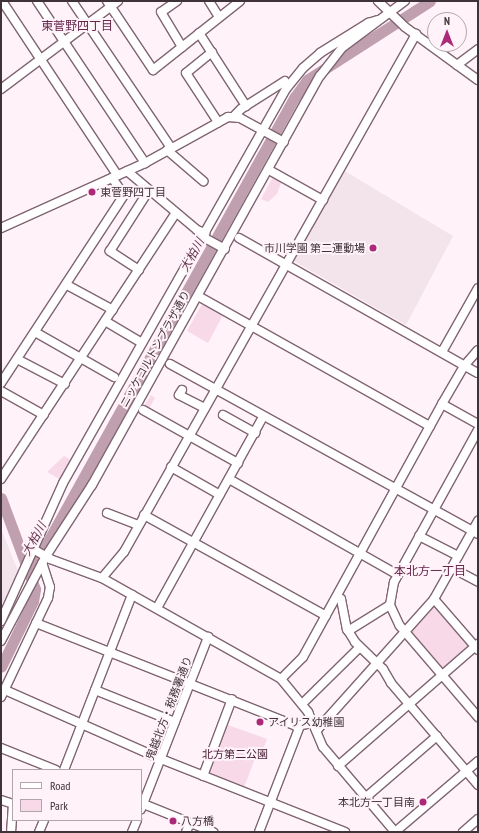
<!DOCTYPE html>
<html>
<head>
<meta charset="utf-8">
<style>
	body { margin:0 }
	#map { position:relative; width:479px; height:833px; overflow:hidden; background:#fff2f8; font-family:"PT Sans Narrow","Noto Sans JP",sans-serif }
	div>[style] { position:absolute }
	[style*='--x'] { left:calc(var(--x)*1px); top:calc(var(--y)*1px); width:calc(var(--w)*1px); rotate:calc(var(--a)*1deg) }
	.built>* { inset:0; background:#f3e3ea }
	.green>* { inset:0; background:#f7d9e8 }
	.river>* { height:11px; margin:-5.5px; padding:0 5.5px; transform-origin:5.5px; border-radius:5.5px; background:#c09faf }
	.roads { filter:drop-shadow(1px 0 #806572) drop-shadow(-1px 0 #806572) drop-shadow(0 1px #806572) drop-shadow(0 -1px #806572) }
	.minor>* { height:8px; margin:-4px; padding:0 4px; transform-origin:4px; border-radius:4px; background:#fff }
	.dots>* { width:11px; height:11px; translate:-50% -50%; box-sizing:border-box; border:2px solid #fff2f8; border-radius:50% }
	span { translate:-50% -50%; white-space:nowrap; text-align:center; line-height:1.15; -webkit-text-stroke:4px #fff2f8; paint-order:stroke }
	.poi-label { font-size:11px; color:#3f3339 }
	.left { translate:0 -50%; text-align:left }
	.right { translate:-100% -50%; text-align:right }
	.street-label { font-size:11px; color:#3f3339 }
	.park-label { font-size:11px; color:#4b2038 }
	.neighbourhood-label { font-size:12px; color:#64264a }
	.water-label { font-size:12px; color:#683a53; font-style:italic }
	.frame { position:absolute; inset:0; border:2px solid #3f3339; pointer-events:none }
	.legend { position:absolute; left:12px; top:769px; width:130px; height:52px; box-sizing:border-box; background:#fff2f8; border:1px solid #b2a6ac; margin:0; padding:5px 7px; list-style:none; font-size:12px; color:#3f3339 }
	.legend li { display:flex; align-items:center; gap:8px; height:20px }
	.legend b { width:20px; border:1px solid #b2a6ac }
	.north { position:absolute; left:427px; top:12px; width:40px; height:40px; box-sizing:border-box; background:#fff2f8; border:1px solid #b2a6ac; border-radius:50%; rotate:0deg; font-size:11px; font-weight:700; line-height:16px; text-align:center; color:#3f3339 }
	.north::after { content:''; display:block; margin:auto; width:14px; height:18px; background:#aa2a79; clip-path:polygon(50% 0,100% 100%,50% 72%,0 100%) }
</style>
</head>
<body>
<div id="map">
	<div class="built">
		<i style="clip-path:polygon(343px 170px,453px 236px,406px 325px,292px 260px)"></i>
		<i style="clip-path:polygon(1px 529px,18px 571px,1px 606px)"></i>
	</div>
	<div class="green">
		<i style="clip-path:polygon(274px 175px,282px 180px,277px 194px,268px 202px,261px 199px)"></i>
		<i style="clip-path:polygon(202px 304px,223px 315px,208px 343px,187px 331px)"></i>
		<i style="clip-path:polygon(151px 395px,155px 398px,148px 410px,143px 408px)"></i>
		<i style="clip-path:polygon(64px 456px,71px 460px,61px 480px,47px 472px)"></i>
		<i style="clip-path:polygon(433px 606px,437px 606px,473px 647px,444px 672px,411px 634px,411px 629px)"></i>
		<i style="clip-path:polygon(225px 724px,267px 739px,263px 749px,259px 748px,243px 790px,205px 775px)"></i>
	</div>
	<div class="river">
		<i style="--x:1;--y:498;--w:97;--a:69.5"></i>
		<i style="--x:35;--y:589;--w:12;--a:99"></i>
		<i style="--x:33;--y:601;--w:73;--a:115.9"></i>
		<i style="--x:31;--y:572;--w:542;--a:-60.98"></i>
		<i style="--x:294;--y:98;--w:22;--a:-54"></i>
		<i style="--x:307;--y:80;--w:146;--a:-32.7"></i>
	</div>
	<div class="roads">
		<div class="minor">
			<i style="--x:2;--y:1;--w:209;--a:56.5"></i>
			<i style="--x:37;--y:1;--w:195;--a:56.3"></i>
			<i style="--x:72;--y:1;--w:177;--a:56"></i>
			<i style="--x:107;--y:1;--w:83;--a:56.3"></i>
			<i style="--x:153;--y:70;--w:111;--a:-38.4"></i>
			<i style="--x:177;--y:1;--w:19;--a:145"></i>
			<i style="--x:161;--y:12;--w:41;--a:59"></i>
			<i style="--x:209;--y:1;--w:19;--a:58"></i>
			<i style="--x:378;--y:1;--w:37;--a:44"></i>
			<i style="--x:405;--y:27;--w:90;--a:36"></i>
			<i style="--x:199;--y:33;--w:87;--a:57.2"></i>
			<i style="--x:212;--y:52;--w:33;--a:141"></i>
			<i style="--x:186;--y:73;--w:59;--a:56.9"></i>
			<i style="--x:457;--y:65;--w:26;--a:-37"></i>
			<i style="--x:1;--y:89;--w:146;--a:-36.9"></i>
			<i style="--x:234;--y:116;--w:10;--a:-45"></i>
			<i style="--x:241;--y:109;--w:52;--a:-32.5"></i>
			<i style="--x:167;--y:150;--w:48;--a:40.7"></i>
			<i style="--x:269;--y:170;--w:62;--a:29.1"></i>
			<i style="--x:127;--y:171;--w:92;--a:40.1"></i>
			<i style="--x:197;--y:230;--w:9;--a:21"></i>
			<i style="--x:1;--y:228;--w:158;--a:-24.3"></i>
			<i style="--x:145;--y:163;--w:95;--a:-29"></i>
			<i style="--x:228;--y:117;--w:12;--a:5"></i>
			<i style="--x:240;--y:118;--w:50;--a:28.6"></i>
			<i style="--x:203;--y:237;--w:25;--a:29"></i>
			<i style="--x:239;--y:238;--w:274;--a:29.5"></i>
			<i style="--x:139;--y:270;--w:35;--a:-147"></i>
			<i style="--x:110;--y:251;--w:72;--a:-57.4"></i>
			<i style="--x:67;--y:285;--w:52;--a:28.5"></i>
			<i style="--x:198;--y:296;--w:266;--a:29.3"></i>
			<i style="--x:105;--y:321;--w:43;--a:30.7"></i>
			<i style="--x:35;--y:332;--w:91;--a:29.7"></i>
			<i style="--x:442;--y:352;--w:73;--a:-60.6"></i>
			<i style="--x:17;--y:359;--w:54;--a:27.5"></i>
			<i style="--x:170;--y:364;--w:352;--a:28.9"></i>
			<i style="--x:1;--y:383;--w:225;--a:-56.8"></i>
			<i style="--x:124;--y:195;--w:21;--a:-125"></i>
			<i style="--x:182;--y:390;--w:6;--a:121"></i>
			<i style="--x:179;--y:395;--w:29;--a:27"></i>
			<i style="--x:1;--y:391;--w:49;--a:29.2"></i>
			<i style="--x:442;--y:404;--w:41;--a:29.1"></i>
			<i style="--x:143;--y:410;--w:109;--a:29.2"></i>
			<i style="--x:223;--y:415;--w:37;--a:29"></i>
			<i style="--x:478;--y:430;--w:174;--a:118.9"></i>
			<i style="--x:394;--y:582;--w:23;--a:100"></i>
			<i style="--x:390;--y:605;--w:23;--a:65"></i>
			<i style="--x:400;--y:626;--w:120;--a:49.4"></i>
			<i style="--x:171;--y:467;--w:56;--a:29.7"></i>
			<i style="--x:1;--y:479;--w:318;--a:-56.7"></i>
			<i style="--x:229;--y:479;--w:194;--a:29.6"></i>
			<i style="--x:107;--y:513;--w:34;--a:21"></i>
			<i style="--x:144;--y:515;--w:208;--a:29"></i>
			<i style="--x:419;--y:536;--w:44;--a:27.1"></i>
			<i style="--x:33;--y:549;--w:20;--a:30"></i>
			<i style="--x:50;--y:559;--w:55;--a:20.1"></i>
			<i style="--x:102;--y:578;--w:206;--a:29.4"></i>
			<i style="--x:281;--y:679;--w:43;--a:50.7"></i>
			<i style="--x:308;--y:712;--w:38;--a:67"></i>
			<i style="--x:323;--y:747;--w:111;--a:49.7"></i>
			<i style="--x:452;--y:568;--w:30;--a:28"></i>
			<i style="--x:102;--y:578;--w:34;--a:-50"></i>
			<i style="--x:124;--y:552;--w:595;--a:-60.59"></i>
			<i style="--x:337;--y:597;--w:4;--a:27"></i>
			<i style="--x:341;--y:599;--w:31;--a:79"></i>
			<i style="--x:347;--y:629;--w:15;--a:58"></i>
			<i style="--x:355;--y:642;--w:39;--a:44"></i>
			<i style="--x:383;--y:669;--w:16;--a:60"></i>
			<i style="--x:391;--y:683;--w:134;--a:49.5"></i>
			<i style="--x:434;--y:599;--w:67;--a:49.2"></i>
			<i style="--x:157;--y:608;--w:218;--a:-61"></i>
			<i style="--x:1;--y:621;--w:151;--a:-65.8"></i>
			<i style="--x:63;--y:483;--w:453;--a:-60.5"></i>
			<i style="--x:286;--y:89;--w:27;--a:-51"></i>
			<i style="--x:303;--y:68;--w:23;--a:-41"></i>
			<i style="--x:320;--y:53;--w:57;--a:-32"></i>
			<i style="--x:368;--y:23;--w:10;--a:-17"></i>
			<i style="--x:36;--y:623;--w:280;--a:21.6"></i>
			<i style="--x:296;--y:726;--w:17;--a:-10"></i>
			<i style="--x:348;--y:631;--w:49;--a:-31.8"></i>
			<i style="--x:1;--y:641;--w:96;--a:-62.1"></i>
			<i style="--x:46;--y:556;--w:85;--a:-57.1"></i>
			<i style="--x:92;--y:485;--w:468;--a:-60.9"></i>
			<i style="--x:320;--y:76;--w:37;--a:-52"></i>
			<i style="--x:343;--y:47;--w:77;--a:-36.6"></i>
			<i style="--x:281;--y:679;--w:31;--a:-45"></i>
			<i style="--x:303;--y:657;--w:289;--a:-61.2"></i>
			<i style="--x:442;--y:404;--w:44;--a:-59.9"></i>
			<i style="--x:464;--y:366;--w:21;--a:-49"></i>
			<i style="--x:5;--y:690;--w:171;--a:23.9"></i>
			<i style="--x:161;--y:759;--w:198;--a:21.6"></i>
			<i style="--x:95;--y:690;--w:86;--a:21.8"></i>
			<i style="--x:1;--y:697;--w:110;--a:-64.6"></i>
			<i style="--x:48;--y:598;--w:11;--a:-80"></i>
			<i style="--x:50;--y:587;--w:25;--a:-108"></i>
			<i style="--x:302;--y:704;--w:81;--a:-44.5"></i>
			<i style="--x:317;--y:730;--w:176;--a:-48.2"></i>
			<i style="--x:434;--y:599;--w:90;--a:-60.6"></i>
			<i style="--x:1;--y:748;--w:59;--a:21.8"></i>
			<i style="--x:338;--y:766;--w:186;--a:-41.1"></i>
			<i style="--x:64;--y:770;--w:188;--a:-68.8"></i>
			<i style="--x:203;--y:776;--w:82;--a:-69.4"></i>
			<i style="--x:365;--y:798;--w:95;--a:-40.7"></i>
			<i style="--x:1;--y:800;--w:13;--a:18"></i>
			<i style="--x:13;--y:804;--w:28;--a:94"></i>
			<i style="--x:141;--y:803;--w:78;--a:21.9"></i>
			<i style="--x:141;--y:809;--w:185;--a:-68.7"></i>
			<i style="--x:39;--y:832;--w:13;--a:-67"></i>
			<i style="--x:132;--y:832;--w:13;--a:-67"></i>
			<i style="--x:186;--y:832;--w:10;--a:-66"></i>
			<i style="--x:259;--y:832;--w:114;--a:-68.9"></i>
			<i style="--x:395;--y:832;--w:109;--a:-40.5"></i>
			<i style="--x:463;--y:832;--w:20;--a:-41"></i>
		</div>
	</div>
	<div class="dots">
		<i style="left:92px;top:192px;background:#aa2a79"></i>
		<i style="left:373px;top:248px;background:#aa2a79"></i>
		<i style="left:260px;top:722px;background:#aa2a79"></i>
		<i style="left:423px;top:802px;background:#aa2a79"></i>
		<i style="left:173px;top:821px;background:#aa2a79"></i>
	</div>
	<div class="poi-label">
		<span class="left" style="left:100px;top:192px">東菅野四丁目</span>
		<span class="right" style="left:365px;top:248px">市川学園 第二運動場</span>
		<span class="left" style="left:268px;top:722px">アイリス幼稚園</span>
		<span class="right" style="left:415px;top:802px">本北方一丁目南</span>
		<span class="left" style="left:181px;top:821px">八方橋</span>
	</div>
	<div class="street-label">
		<span style="left:155px;top:349px;rotate:-61deg">ニッケコルトンプラザ通り</span>
		<span style="left:169px;top:708px;rotate:-69deg">鬼越北方・税務署通り</span>
	</div>
	<div class="park-label">
		<span style="left:235px;top:754px">北方第二公園</span>
	</div>
	<div class="neighbourhood-label">
		<span style="left:77px;top:26px">東菅野四丁目</span>
		<span style="left:430px;top:571px">本北方一丁目</span>
	</div>
	<div class="water-label">
		<span style="left:192px;top:255px;rotate:-61deg">大柏川</span>
		<span style="left:34px;top:539px;rotate:-61deg">大柏川</span>
	</div>
	<div class="frame"></div>
	<ul class="legend">
	<li><b style="height:5px;background:#fff"></b>Road</li>
	<li><b style="height:11px;background:#f7d9e8"></b>Park</li>
	</ul>
	<div class="north">N</div>
</div>
</body>
</html>
